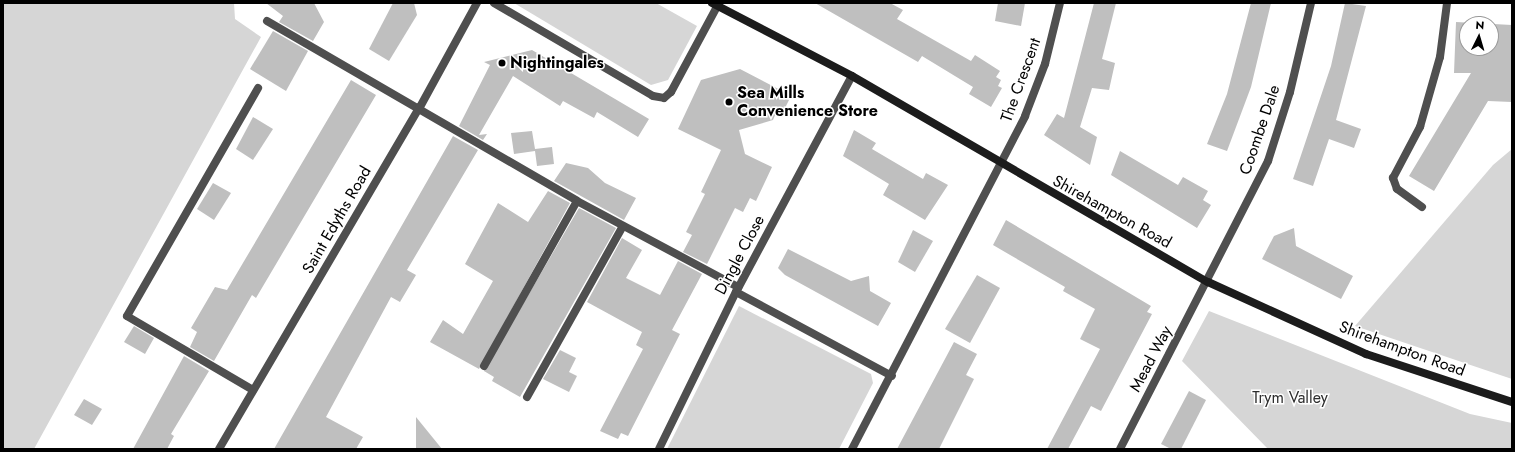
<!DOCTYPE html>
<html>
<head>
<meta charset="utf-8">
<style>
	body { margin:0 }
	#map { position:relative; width:1515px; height:452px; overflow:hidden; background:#fff; font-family:Jost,sans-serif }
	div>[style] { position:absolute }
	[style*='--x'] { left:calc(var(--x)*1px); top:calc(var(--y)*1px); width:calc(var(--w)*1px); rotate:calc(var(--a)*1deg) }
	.green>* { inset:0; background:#d6d6d6 }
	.building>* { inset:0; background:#bfbfbf }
	.lane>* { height:8px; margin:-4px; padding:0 4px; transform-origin:4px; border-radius:4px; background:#4f4f4f }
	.street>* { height:8px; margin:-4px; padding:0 4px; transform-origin:4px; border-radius:4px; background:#4f4f4f }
	.secondary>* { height:8px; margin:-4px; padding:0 4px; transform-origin:4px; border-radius:4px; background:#1c1c1c }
	.dots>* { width:11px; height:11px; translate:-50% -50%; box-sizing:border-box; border:2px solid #fff; border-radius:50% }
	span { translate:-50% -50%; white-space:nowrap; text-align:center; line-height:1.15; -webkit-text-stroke:3px #fff; paint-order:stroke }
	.poi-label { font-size:16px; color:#000; font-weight:700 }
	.left { translate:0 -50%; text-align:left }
	.street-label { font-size:16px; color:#000 }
	.park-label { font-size:16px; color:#2d2d2d }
	.frame { position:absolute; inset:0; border:4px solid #000; pointer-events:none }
	.north { position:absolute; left:1459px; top:16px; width:40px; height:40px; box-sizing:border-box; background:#fff; border:1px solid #999; border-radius:50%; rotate:5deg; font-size:11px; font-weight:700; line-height:16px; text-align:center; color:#000 }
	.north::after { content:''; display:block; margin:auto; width:14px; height:18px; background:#000; clip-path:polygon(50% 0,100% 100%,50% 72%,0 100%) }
</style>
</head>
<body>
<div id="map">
	<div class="green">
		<i style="clip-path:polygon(3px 3px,234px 3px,235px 19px,261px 37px,34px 449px,3px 449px)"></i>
		<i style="clip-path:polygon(514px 3px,656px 3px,697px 26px,668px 80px,651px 85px)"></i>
		<i style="clip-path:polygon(1512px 149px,1512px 379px,1355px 326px,1493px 165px)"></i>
		<i style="clip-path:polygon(739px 306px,871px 374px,873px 383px,839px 449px,667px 449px)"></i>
		<i style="clip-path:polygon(1209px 311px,1470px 414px,1512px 423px,1512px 449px,1268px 449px,1182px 361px)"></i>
	</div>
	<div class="building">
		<i style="clip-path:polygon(266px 3px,314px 3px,324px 22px,313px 41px,279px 22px,283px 16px)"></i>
		<i style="clip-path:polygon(393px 3px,414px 3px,417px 15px,389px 61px,369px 49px)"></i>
		<i style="clip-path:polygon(815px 3px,890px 3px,903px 10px,897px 19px,971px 61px,975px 55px,1000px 71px,996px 77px,1001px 80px,998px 86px,1002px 88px,991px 107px,969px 94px,973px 87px,922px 56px,918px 62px)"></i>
		<i style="clip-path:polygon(998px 3px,1025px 3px,1021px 26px,995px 21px)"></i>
		<i style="clip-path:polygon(1094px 3px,1116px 3px,1102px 59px,1115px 63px,1109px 90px,1092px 88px,1080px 127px,1097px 137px,1090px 165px,1044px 135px,1057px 114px,1064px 118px)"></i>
		<i style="clip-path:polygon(1251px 3px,1271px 3px,1251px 87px,1227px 151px,1207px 144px,1227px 94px)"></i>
		<i style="clip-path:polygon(1345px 3px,1366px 6px,1336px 120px,1361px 129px,1354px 148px,1329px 139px,1313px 186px,1293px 179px,1331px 66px)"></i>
		<i style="clip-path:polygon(evenodd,1456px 22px,1512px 25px,1512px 102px,1488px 101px,1434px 191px,1409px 176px,1471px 73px,1454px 73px,1456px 22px,1467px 24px,1491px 24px,1491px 48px,1467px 48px,1467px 24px)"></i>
		<i style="clip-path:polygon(273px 31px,308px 51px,286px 91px,250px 69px)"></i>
		<i style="clip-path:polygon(532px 50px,649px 119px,638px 137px,597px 112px,594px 118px,563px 101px,560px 106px,513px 76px,479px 135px,487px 134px,483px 140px,459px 126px,490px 65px,484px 62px)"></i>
		<i style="clip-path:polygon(740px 69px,786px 93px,785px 96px,790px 98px,781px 116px,776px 113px,773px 120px,739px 130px,745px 154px,772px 167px,756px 201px,750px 198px,743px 212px,735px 208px,707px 264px,683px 252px,692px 235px,686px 232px,705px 194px,701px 192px,721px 150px,678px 129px,701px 80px)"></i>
		<i style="clip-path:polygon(351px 80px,376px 95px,256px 298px,252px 295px,214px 361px,190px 347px,197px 332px,191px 328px,215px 287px,227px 290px)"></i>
		<i style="clip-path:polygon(253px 117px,273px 129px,253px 160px,236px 149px)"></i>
		<i style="clip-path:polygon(854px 130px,876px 143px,872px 149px,923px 179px,926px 173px,948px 185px,925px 220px,883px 195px,889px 184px,843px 156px)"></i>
		<i style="clip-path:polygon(532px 131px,535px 149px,552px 147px,554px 164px,537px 166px,535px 151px,514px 154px,511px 133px)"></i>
		<i style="clip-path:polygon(453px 136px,478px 150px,407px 270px,416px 275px,400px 302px,391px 297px,326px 417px,363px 437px,356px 449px,274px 449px)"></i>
		<i style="clip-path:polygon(1120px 151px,1178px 185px,1183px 177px,1208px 191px,1203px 200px,1211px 205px,1197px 228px,1111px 175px)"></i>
		<i style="clip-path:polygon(566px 163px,588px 168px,605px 183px,636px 198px,624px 220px,554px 181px)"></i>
		<i style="clip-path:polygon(213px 183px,231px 193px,214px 220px,197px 209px)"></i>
		<i style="clip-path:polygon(548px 191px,570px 203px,479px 369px,430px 342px,443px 320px,463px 334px,493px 281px,465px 264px,498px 203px,528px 222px)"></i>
		<i style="clip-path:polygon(579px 208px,616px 228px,520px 397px,492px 381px,494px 377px,484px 371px)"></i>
		<i style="clip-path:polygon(1006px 220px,1151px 306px,1147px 312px,1152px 314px,1101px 411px,1091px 406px,1068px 449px,1047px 449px,1100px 349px,1080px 339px,1095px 309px,1063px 291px,1065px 287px,993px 245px)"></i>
		<i style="clip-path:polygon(1294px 228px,1296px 246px,1353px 276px,1341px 299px,1262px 259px,1274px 236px)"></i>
		<i style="clip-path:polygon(913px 230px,933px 241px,915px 272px,898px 262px)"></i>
		<i style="clip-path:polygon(622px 238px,642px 250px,626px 278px,660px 295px,678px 261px,702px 274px,672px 330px,680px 334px,628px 436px,621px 433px,618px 439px,600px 431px,643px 349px,636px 345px,642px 332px,587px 302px)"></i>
		<i style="clip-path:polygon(788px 249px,851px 281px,869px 276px,870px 291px,891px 303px,878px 326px,785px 275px,778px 268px)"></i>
		<i style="clip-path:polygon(977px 275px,1000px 288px,970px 343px,945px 329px)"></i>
		<i style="clip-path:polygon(134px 326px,154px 338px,145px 354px,124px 342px)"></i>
		<i style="clip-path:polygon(954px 342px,977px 354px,966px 375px,974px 379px,939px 449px,897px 449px)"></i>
		<i style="clip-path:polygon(560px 350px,576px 358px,569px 372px,577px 376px,569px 392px,543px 379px)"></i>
		<i style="clip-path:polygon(184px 356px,209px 371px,171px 434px,174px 436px,167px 449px,133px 449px)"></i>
		<i style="clip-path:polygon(1189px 391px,1206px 400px,1181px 449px,1171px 449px,1161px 444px)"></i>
		<i style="clip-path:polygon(84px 399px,102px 409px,92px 425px,74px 415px)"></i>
		<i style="clip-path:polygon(416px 417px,442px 449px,416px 449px)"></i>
	</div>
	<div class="lane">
		<i style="--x:267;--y:21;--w:358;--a:30.1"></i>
		<i style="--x:577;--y:201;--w:183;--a:28.1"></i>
		<i style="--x:736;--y:292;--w:177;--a:28.3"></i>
		<i style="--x:484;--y:366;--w:189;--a:-60.6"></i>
		<i style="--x:253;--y:390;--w:146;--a:-149.6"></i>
		<i style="--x:127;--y:316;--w:263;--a:-60.1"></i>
		<i style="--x:527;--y:397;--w:196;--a:-60.7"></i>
	</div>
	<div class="street">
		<i style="--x:494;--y:3;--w:184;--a:30.3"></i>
		<i style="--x:653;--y:96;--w:11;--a:10"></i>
		<i style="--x:664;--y:98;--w:9;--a:-41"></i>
		<i style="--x:671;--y:92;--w:101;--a:-61.7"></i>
		<i style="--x:1422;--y:207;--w:31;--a:-144"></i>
		<i style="--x:1397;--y:189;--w:12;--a:-110"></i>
		<i style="--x:1393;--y:178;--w:58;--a:-62.1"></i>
		<i style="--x:1420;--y:127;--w:73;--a:-74.1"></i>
		<i style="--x:1440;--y:57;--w:54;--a:-82.6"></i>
		<i style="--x:219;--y:449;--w:397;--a:-59.6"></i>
		<i style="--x:420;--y:107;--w:119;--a:-61.3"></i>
		<i style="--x:659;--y:449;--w:175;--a:-63.9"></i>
		<i style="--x:736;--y:292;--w:245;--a:-61.8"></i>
		<i style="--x:852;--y:449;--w:375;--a:-62.5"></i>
		<i style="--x:1025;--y:116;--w:56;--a:-69"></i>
		<i style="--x:1045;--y:64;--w:63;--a:-76.2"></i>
		<i style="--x:1120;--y:449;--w:324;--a:-62.8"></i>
		<i style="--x:1268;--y:161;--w:72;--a:-72.3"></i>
		<i style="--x:1290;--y:92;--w:91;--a:-76.7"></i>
	</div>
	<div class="secondary">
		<i style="--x:712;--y:3;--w:158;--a:27.5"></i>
		<i style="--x:852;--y:76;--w:411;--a:30.1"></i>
		<i style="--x:1208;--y:282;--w:174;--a:24.5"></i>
		<i style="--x:1366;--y:354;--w:154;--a:18.2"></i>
	</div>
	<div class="dots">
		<i style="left:502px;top:63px;background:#000"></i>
		<i style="left:729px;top:102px;background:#000"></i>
	</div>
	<div class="poi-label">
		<span class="left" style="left:510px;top:63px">Nightingales</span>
		<span class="left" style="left:737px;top:102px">Sea Mills<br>Convenience Store</span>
	</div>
	<div class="street-label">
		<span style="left:1021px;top:80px;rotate:-70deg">The Crescent</span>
		<span style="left:1260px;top:130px;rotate:-71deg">Coombe Dale</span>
		<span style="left:1112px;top:212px;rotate:29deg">Shirehampton Road</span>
		<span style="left:337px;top:220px;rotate:-60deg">Saint Edyths Road</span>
		<span style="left:740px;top:255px;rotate:-62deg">Dingle Close</span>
		<span style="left:1402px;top:349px;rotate:20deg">Shirehampton Road</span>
		<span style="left:1151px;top:359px;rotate:-62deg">Mead Way</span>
	</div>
	<div class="park-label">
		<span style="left:1290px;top:398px">Trym Valley</span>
	</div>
	<div class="frame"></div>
	<div class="north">N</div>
</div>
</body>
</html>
